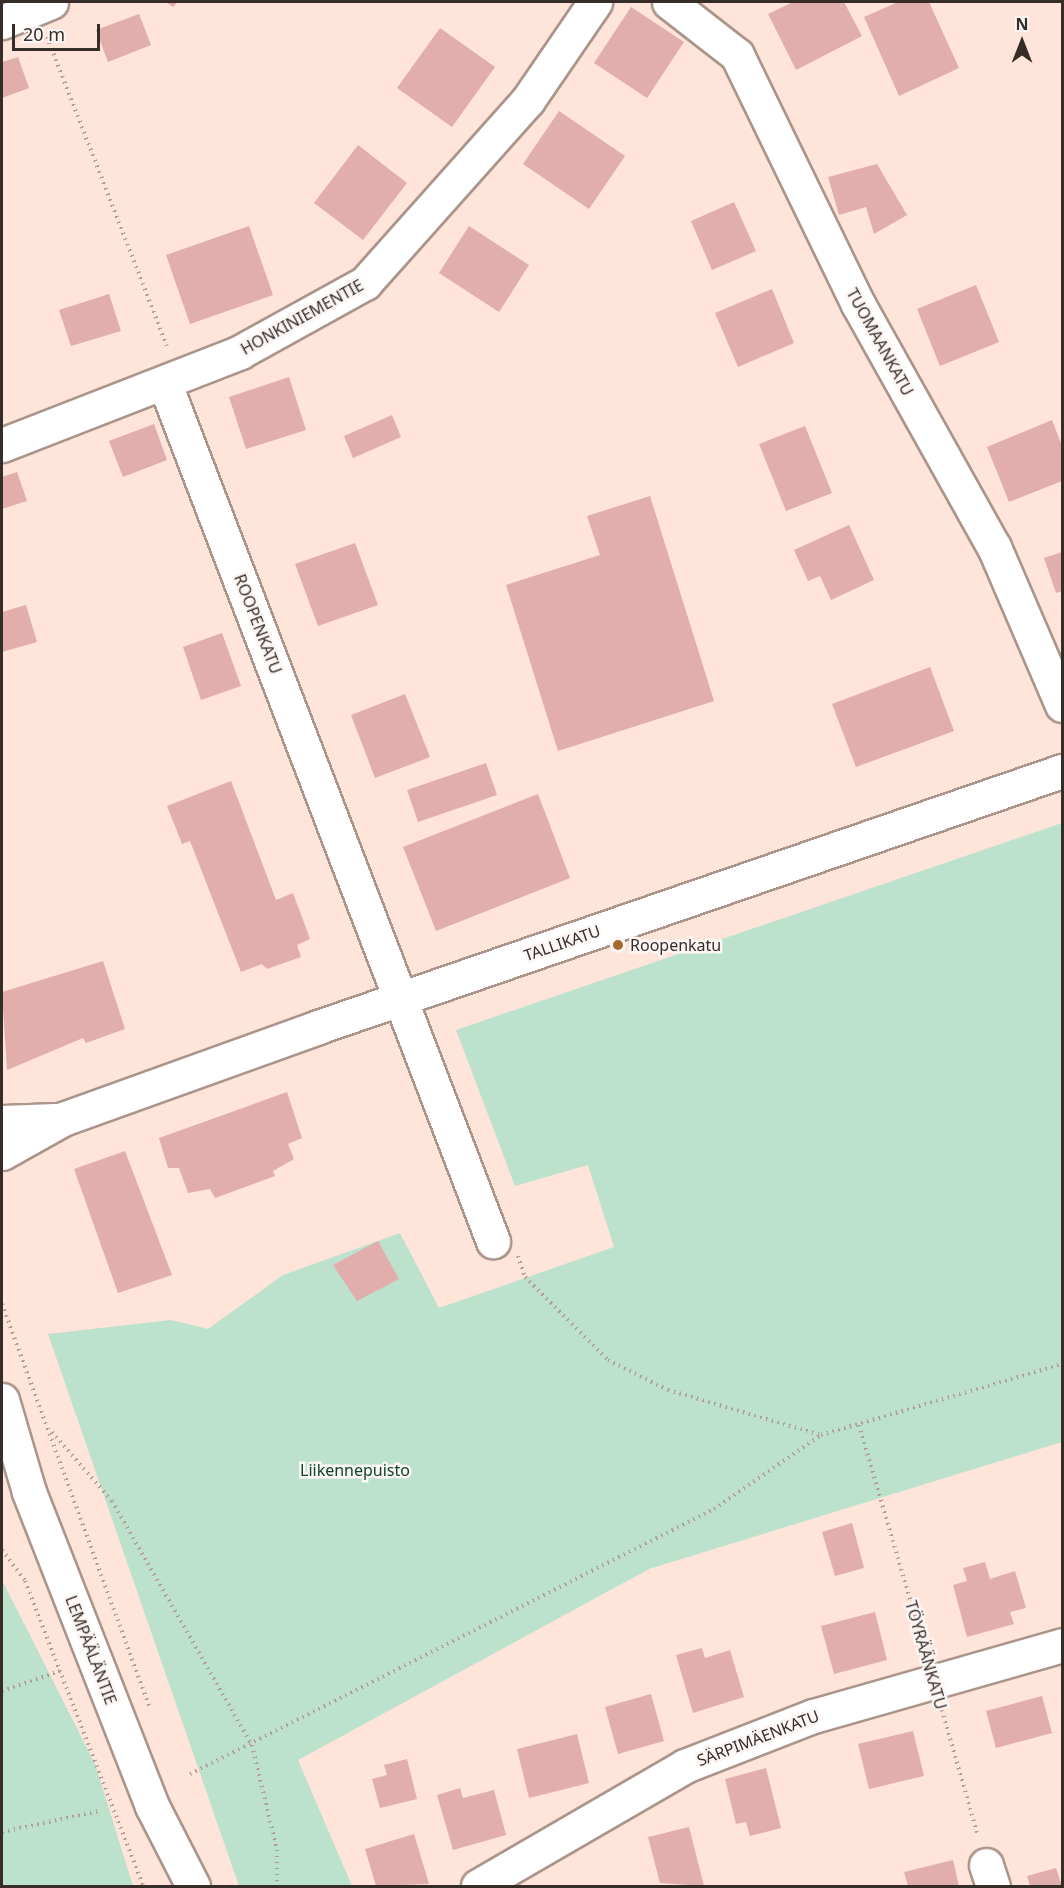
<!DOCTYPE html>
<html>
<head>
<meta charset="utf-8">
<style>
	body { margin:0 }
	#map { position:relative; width:1064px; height:1888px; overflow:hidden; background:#fee4d9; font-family:"Noto Sans",sans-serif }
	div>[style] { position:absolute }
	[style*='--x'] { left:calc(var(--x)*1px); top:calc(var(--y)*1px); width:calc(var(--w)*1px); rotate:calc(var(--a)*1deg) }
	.green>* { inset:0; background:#bce1cc }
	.building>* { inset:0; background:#e1aeac }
	.path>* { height:4px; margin-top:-2px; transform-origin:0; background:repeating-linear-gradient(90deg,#b19d95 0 1.5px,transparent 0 6px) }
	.roads { filter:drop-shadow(2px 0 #ab948a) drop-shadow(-2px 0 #ab948a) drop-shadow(0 2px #ab948a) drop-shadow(0 -2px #ab948a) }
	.minor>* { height:33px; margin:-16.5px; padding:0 16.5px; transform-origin:16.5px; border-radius:16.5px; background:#fff }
	.major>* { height:33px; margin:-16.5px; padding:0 16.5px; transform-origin:16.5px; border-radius:16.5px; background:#fff }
	.dots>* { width:16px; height:16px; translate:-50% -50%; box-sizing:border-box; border:3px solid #fcf6f4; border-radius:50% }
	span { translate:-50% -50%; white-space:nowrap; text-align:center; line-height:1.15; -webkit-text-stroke:5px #fcf6f4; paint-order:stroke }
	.street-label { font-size:16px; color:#362d29 }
	.poi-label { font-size:16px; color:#362d29 }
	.left { translate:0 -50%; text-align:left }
	.park-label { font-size:16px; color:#0a442b }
	.frame { position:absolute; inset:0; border:3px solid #362d29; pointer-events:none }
	.north { position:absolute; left:992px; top:12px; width:60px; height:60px; -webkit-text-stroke:4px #fcf6f4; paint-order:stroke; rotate:0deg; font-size:16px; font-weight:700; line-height:24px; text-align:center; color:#362d29 }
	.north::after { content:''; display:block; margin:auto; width:21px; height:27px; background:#362d29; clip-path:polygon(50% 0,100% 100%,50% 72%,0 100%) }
	.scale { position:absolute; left:12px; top:24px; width:88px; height:27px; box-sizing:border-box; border:3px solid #362d29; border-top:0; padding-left:8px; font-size:18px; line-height:21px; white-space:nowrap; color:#362d29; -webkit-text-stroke:4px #fcf6f4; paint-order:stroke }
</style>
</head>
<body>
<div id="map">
	<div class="green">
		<i style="clip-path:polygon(1062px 823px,1062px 1442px,649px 1569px,298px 1760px,352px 1886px,239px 1886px,48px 1334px,171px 1320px,208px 1329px,283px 1275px,400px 1233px,439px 1308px,614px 1247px,588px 1165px,515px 1186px,456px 1030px)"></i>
		<i style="clip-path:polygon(2px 1580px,95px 1764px,133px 1886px,2px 1886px)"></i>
	</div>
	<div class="building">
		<i style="clip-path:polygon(166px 2px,178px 2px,173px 7px)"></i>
		<i style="clip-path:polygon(793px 2px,844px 2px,862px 36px,796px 70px,768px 14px)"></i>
		<i style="clip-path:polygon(898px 2px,929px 2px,959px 68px,899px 96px,864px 17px)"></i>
		<i style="clip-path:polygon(631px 7px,684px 42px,647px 98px,594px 63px)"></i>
		<i style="clip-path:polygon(139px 14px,151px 45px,108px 62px,96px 30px)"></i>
		<i style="clip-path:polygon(440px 28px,495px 67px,452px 127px,397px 88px)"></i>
		<i style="clip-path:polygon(18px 57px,29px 88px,2px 98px,2px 62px)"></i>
		<i style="clip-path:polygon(559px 111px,625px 156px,589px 209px,523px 164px)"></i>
		<i style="clip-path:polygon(358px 145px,407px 183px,363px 240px,314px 203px)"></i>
		<i style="clip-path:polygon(877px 164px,907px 215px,874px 234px,866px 207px,839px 215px,828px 177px)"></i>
		<i style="clip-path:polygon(734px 202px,756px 251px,712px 270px,691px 221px)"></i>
		<i style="clip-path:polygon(249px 226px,273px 295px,190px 324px,166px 255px)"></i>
		<i style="clip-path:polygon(469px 226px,529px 265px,499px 312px,439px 273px)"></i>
		<i style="clip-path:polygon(976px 285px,999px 342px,940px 366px,917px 309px)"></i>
		<i style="clip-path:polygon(772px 289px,794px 343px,738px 367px,715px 313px)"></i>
		<i style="clip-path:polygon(109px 294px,121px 331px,71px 346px,59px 310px)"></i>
		<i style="clip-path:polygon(289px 377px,306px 430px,246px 449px,229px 397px)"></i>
		<i style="clip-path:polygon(392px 415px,401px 437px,353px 458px,344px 436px)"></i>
		<i style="clip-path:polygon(1052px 420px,1062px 446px,1062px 481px,1009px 502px,987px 447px)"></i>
		<i style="clip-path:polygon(154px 424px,167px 460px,123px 477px,109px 441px)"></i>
		<i style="clip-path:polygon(805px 426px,832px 493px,786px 511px,759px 444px)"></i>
		<i style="clip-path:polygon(17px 472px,27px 501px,2px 509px,2px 477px)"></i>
		<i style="clip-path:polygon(650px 496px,714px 701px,558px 751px,506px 585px,600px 555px,587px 516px)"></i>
		<i style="clip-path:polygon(849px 525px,874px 580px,831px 600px,820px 576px,808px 581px,794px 550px)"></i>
		<i style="clip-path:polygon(355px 543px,378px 605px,318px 626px,295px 564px)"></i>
		<i style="clip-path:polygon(1062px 552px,1062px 591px,1056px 593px,1044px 558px)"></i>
		<i style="clip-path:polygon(26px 605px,37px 642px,2px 652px,2px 612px)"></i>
		<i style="clip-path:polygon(222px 633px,241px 686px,201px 700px,183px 647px)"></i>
		<i style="clip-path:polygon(930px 667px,954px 731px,856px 767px,832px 704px)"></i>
		<i style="clip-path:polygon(405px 694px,430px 757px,375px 778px,351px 715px)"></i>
		<i style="clip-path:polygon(486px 763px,497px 795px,418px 822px,407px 790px)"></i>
		<i style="clip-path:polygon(231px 781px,276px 900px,293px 893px,310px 939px,297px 945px,301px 957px,267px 969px,262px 964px,241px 972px,190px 841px,182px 844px,167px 806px)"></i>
		<i style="clip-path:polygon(538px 794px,570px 878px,436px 931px,403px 847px)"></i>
		<i style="clip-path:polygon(103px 961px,125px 1029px,86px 1043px,83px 1038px,7px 1070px,2px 992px)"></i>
		<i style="clip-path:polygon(287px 1092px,302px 1138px,288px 1144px,294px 1159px,273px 1171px,275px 1176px,215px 1198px,210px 1189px,188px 1193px,179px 1168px,168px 1168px,159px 1138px)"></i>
		<i style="clip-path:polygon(125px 1151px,172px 1275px,118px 1293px,74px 1169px)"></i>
		<i style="clip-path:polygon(378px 1241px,399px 1279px,357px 1301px,333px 1265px)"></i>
		<i style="clip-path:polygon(852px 1523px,864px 1568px,835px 1576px,822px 1532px)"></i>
		<i style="clip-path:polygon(985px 1562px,990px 1579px,1015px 1571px,1026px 1608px,1010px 1612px,1014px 1624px,967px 1637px,953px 1585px,967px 1581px,963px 1568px)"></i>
		<i style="clip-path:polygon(875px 1612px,887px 1660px,834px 1674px,821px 1626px)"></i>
		<i style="clip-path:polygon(702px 1648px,705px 1658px,730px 1650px,744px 1697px,693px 1713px,676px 1655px)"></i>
		<i style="clip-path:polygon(651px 1694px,664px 1741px,618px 1754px,605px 1707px)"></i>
		<i style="clip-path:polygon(1042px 1696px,1052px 1733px,996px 1748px,986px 1711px)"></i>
		<i style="clip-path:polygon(913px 1731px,924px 1776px,869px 1789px,858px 1744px)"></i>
		<i style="clip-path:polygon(577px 1734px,589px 1783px,529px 1798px,517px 1749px)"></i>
		<i style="clip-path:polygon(407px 1759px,417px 1799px,380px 1808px,372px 1779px,387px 1775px,384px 1765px)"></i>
		<i style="clip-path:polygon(766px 1768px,781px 1828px,750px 1836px,746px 1822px,736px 1824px,725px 1779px)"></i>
		<i style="clip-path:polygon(460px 1788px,463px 1798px,494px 1790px,506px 1835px,453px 1850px,437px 1795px)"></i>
		<i style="clip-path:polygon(689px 1827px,704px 1886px,660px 1883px,648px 1837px)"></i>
		<i style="clip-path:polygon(414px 1834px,429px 1884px,376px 1886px,365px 1849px)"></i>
		<i style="clip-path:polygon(953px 1860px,959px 1886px,908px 1886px,904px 1872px)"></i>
		<i style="clip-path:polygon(1056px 1868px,1062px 1886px,1030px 1886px,1027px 1876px)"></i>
	</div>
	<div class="path">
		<i style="--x:47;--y:37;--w:331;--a:68.8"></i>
		<i style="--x:518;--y:1256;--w:22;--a:72"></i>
		<i style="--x:525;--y:1277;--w:117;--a:45"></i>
		<i style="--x:608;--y:1360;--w:67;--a:26.6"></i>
		<i style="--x:668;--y:1390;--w:159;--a:16.4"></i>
		<i style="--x:821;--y:1435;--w:251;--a:-16.4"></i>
		<i style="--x:2;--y:1304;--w:431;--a:69.9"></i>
		<i style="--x:859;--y:1425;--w:235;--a:73.7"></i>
		<i style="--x:52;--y:1432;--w:91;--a:49"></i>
		<i style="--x:112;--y:1501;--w:281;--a:60.2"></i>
		<i style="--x:252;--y:1745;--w:108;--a:76.6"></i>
		<i style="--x:277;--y:1850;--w:36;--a:90"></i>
		<i style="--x:2;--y:1550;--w:39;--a:53"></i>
		<i style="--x:25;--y:1581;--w:327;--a:68.8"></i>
		<i style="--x:2;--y:1691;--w:61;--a:-19"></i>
		<i style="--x:942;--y:1710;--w:131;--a:74.1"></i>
		<i style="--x:190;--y:1774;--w:587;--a:-26.83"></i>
		<i style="--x:714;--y:1509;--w:130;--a:-34.7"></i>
		<i style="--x:2;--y:1832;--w:99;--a:-12.2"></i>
	</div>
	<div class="roads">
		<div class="minor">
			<i style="--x:669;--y:2;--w:86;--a:37.9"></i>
			<i style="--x:737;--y:55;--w:277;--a:64.1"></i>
			<i style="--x:858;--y:304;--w:278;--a:60.8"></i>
			<i style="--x:994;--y:547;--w:172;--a:66.7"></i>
			<i style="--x:2;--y:22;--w:53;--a:-22.2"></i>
			<i style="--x:165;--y:384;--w:918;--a:69.06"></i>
			<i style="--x:2;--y:445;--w:256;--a:-21.3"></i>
			<i style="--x:240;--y:352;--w:143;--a:-28.9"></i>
			<i style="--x:365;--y:283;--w:245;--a:-48.3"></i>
			<i style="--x:528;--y:100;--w:119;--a:-55.6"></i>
			<i style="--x:2;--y:1122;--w:53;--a:-2.2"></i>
			<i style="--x:2;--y:1153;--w:70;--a:-29.1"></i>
			<i style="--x:63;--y:1119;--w:271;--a:-19.8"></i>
			<i style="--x:318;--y:1027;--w:787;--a:-18.99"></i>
			<i style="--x:986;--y:1865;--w:22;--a:72"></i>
			<i style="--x:478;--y:1886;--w:239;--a:-30.1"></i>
			<i style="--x:685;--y:1766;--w:137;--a:-21.3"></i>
			<i style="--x:813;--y:1716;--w:259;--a:-15.9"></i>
		</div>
		<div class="major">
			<i style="--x:2;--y:1400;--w:96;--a:73.6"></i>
			<i style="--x:29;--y:1492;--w:337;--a:68.6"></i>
			<i style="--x:152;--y:1806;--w:90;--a:62.9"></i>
		</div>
	</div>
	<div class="dots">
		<i style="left:618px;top:945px;background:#a76a2e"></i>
	</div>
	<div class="street-label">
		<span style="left:302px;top:317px;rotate:-29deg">HONKINIEMENTIE</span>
		<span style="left:880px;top:342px;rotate:61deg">TUOMAANKATU</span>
		<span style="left:258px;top:624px;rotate:69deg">ROOPENKATU</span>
		<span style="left:562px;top:943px;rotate:-19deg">TALLIKATU</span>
		<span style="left:91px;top:1650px;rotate:69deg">LEMPÄÄLÄNTIE</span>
		<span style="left:926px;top:1655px;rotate:74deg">TÖYRÄÄNKATU</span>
		<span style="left:758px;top:1738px;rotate:-21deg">SÄRPIMÄENKATU</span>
	</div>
	<div class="poi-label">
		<span class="left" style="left:630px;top:945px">Roopenkatu</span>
	</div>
	<div class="park-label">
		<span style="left:355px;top:1470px">Liikennepuisto</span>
	</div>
	<div class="frame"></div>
	<div class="north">N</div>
	<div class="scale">20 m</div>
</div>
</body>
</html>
